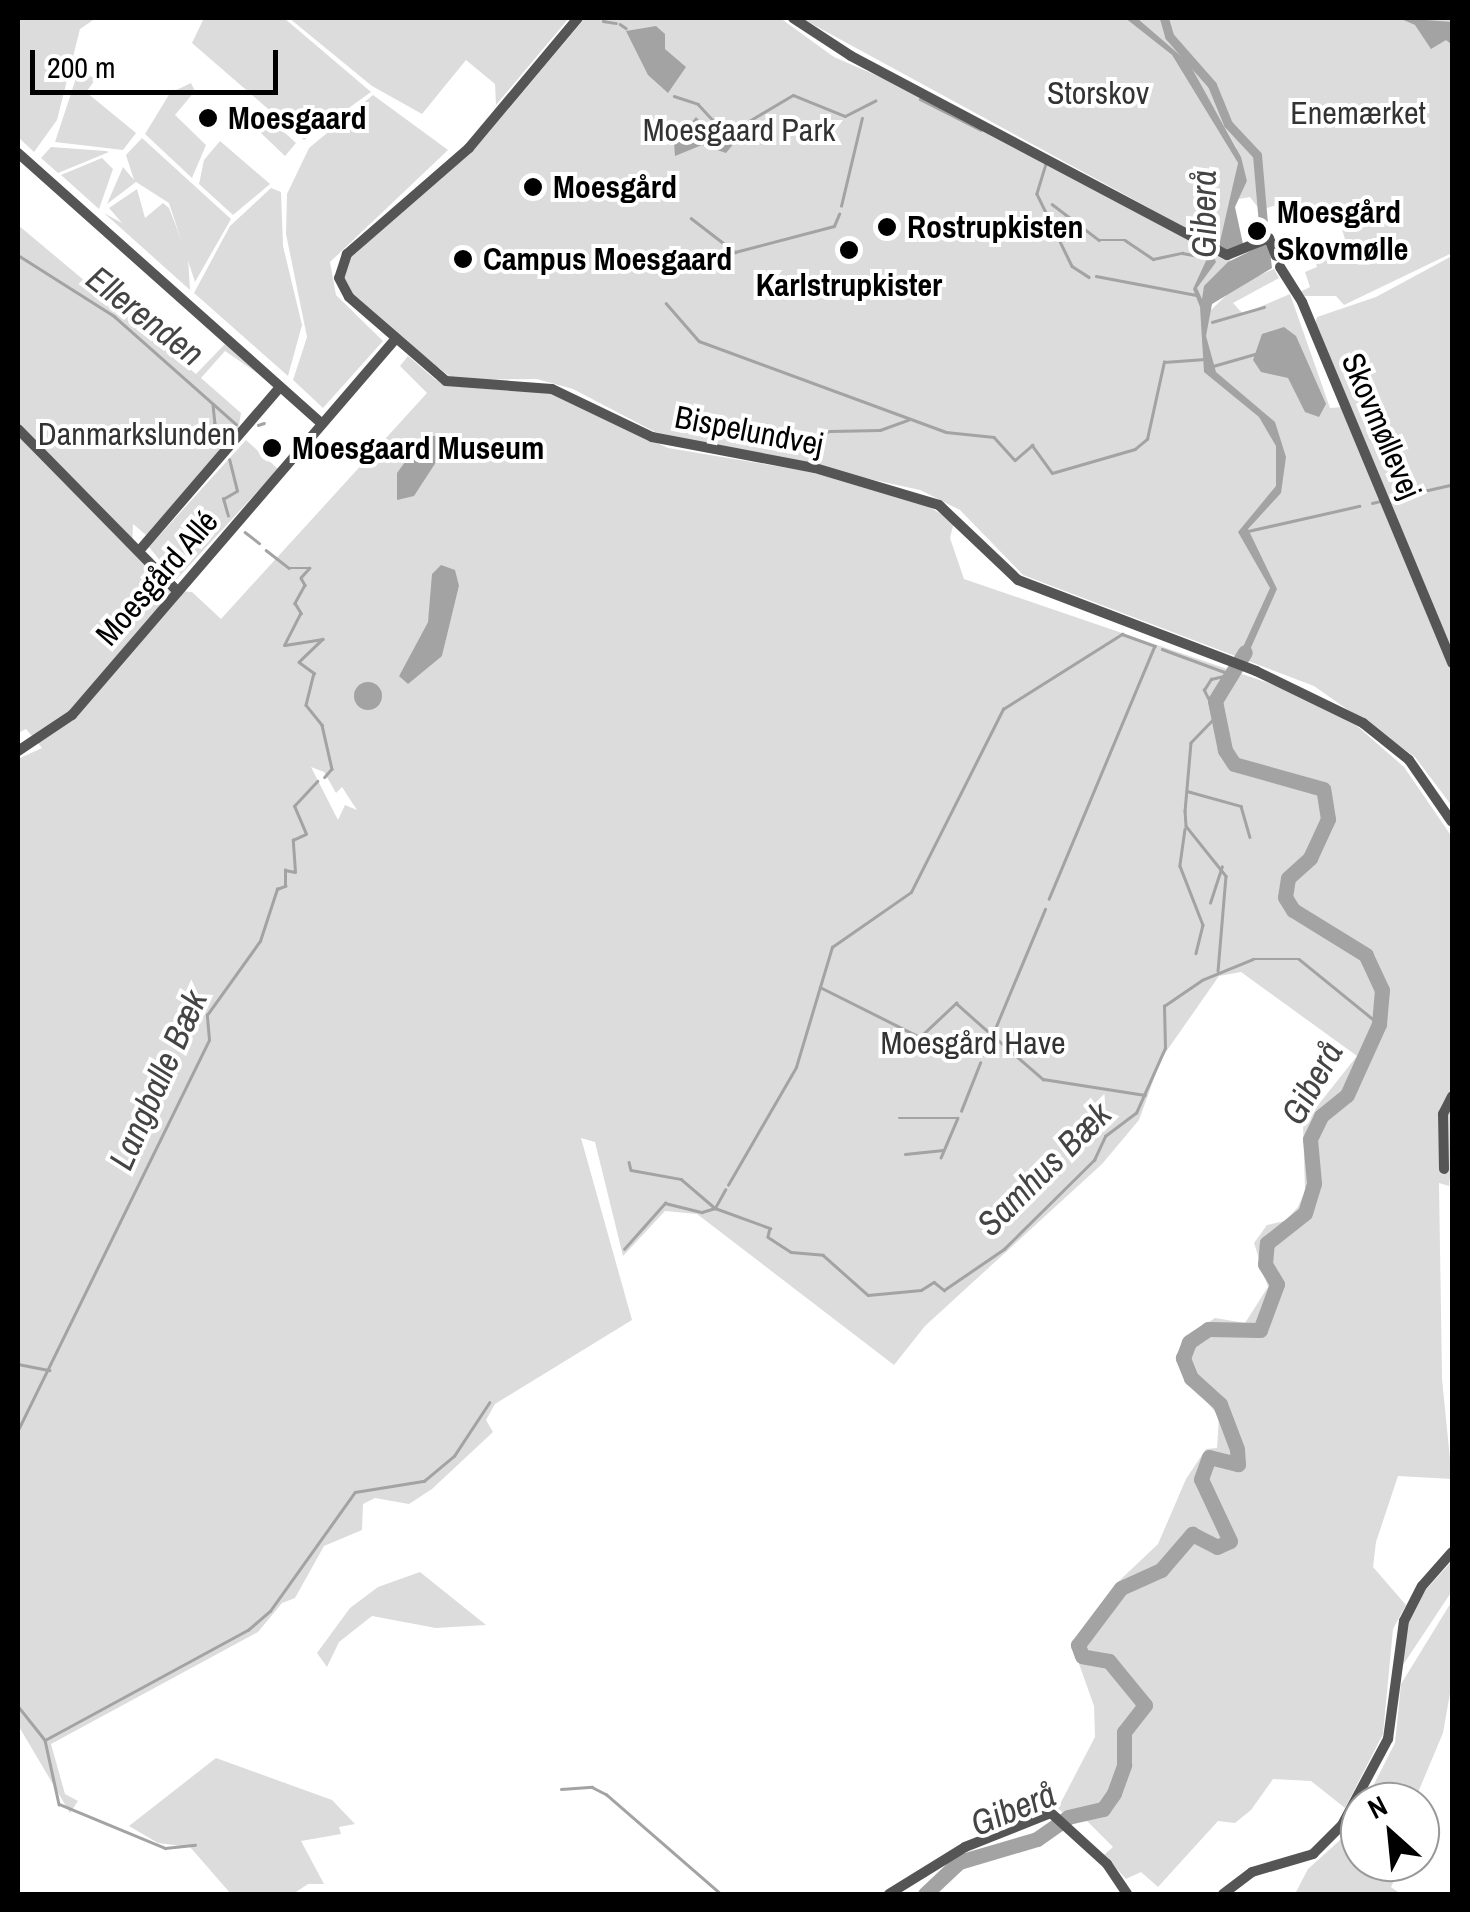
<!DOCTYPE html>
<html>
<head>
<meta charset="utf-8">
<style>
	body { margin:0 }
	#map { position:relative; width:1470px; height:1912px; overflow:hidden; background:#fff; font-family:"Archivo Narrow",sans-serif }
	div>[style] { position:absolute }
	[style*='--x'] { left:calc(var(--x)*1px); top:calc(var(--y)*1px); width:calc(var(--w)*1px); rotate:calc(var(--a)*1deg) }
	.green>* { inset:0; background:#dcdcdc }
	.water>* { inset:0; background:#a3a3a3 }
	.round { border-radius:50% }
	.stream>* { height:2.5px; margin:-1.25px; padding:0 1.25px; transform-origin:1.25px; border-radius:1.25px; background:#a3a3a3 }
	.canal>* { height:9px; margin:-4.5px; padding:0 4.5px; transform-origin:4.5px; border-radius:4.5px; background:#a3a3a3 }
	.river>* { height:15px; margin:-7.5px; padding:0 7.5px; transform-origin:7.5px; border-radius:7.5px; background:#a3a3a3 }
	.minor>* { height:10px; margin:-5px; padding:0 5px; transform-origin:5px; border-radius:5px; background:#555 }
	.dots>* { width:28px; height:28px; translate:-50% -50%; box-sizing:border-box; border:5px solid #fff; border-radius:50% }
	span { translate:-50% -50%; white-space:nowrap; text-align:center; line-height:1.15; -webkit-text-stroke:8px #fff; paint-order:stroke }
	.park-label { font-size:32px; color:#333 }
	.poi-label { font-size:32px; color:#000; font-weight:700 }
	.left { translate:0 -50%; text-align:left }
	.street-label { font-size:32px; color:#000 }
	.water-label { font-size:35px; color:#444; font-style:italic }
	.frame { position:absolute; inset:0; border:20px solid #000; pointer-events:none }
	.north { position:absolute; left:1340px; top:1782px; width:100px; height:100px; box-sizing:border-box; background:#fff; border:2px solid #999; border-radius:50%; rotate:333deg; font-size:28px; font-weight:700; line-height:40px; text-align:center; color:#000 }
	.north::after { content:''; display:block; margin:auto; width:35px; height:45px; background:#000; clip-path:polygon(50% 0,100% 100%,50% 72%,0 100%) }
	.scale { position:absolute; left:30px; top:50px; width:248px; height:45px; box-sizing:border-box; border:5px solid #000; border-top:0; padding-left:12px; font-size:30px; line-height:35px; white-space:nowrap; color:#000; -webkit-text-stroke:8px #fff; paint-order:stroke }
</style>
</head>
<body>
<div id="map">
	<div class="green">
		<i style="clip-path:polygon(18px 18px,96px 18px,80px 29px,57px 120px,34px 152px,18px 137px)"></i>
		<i style="clip-path:polygon(204px 18px,284px 18px,371px 92px,304px 140px,192px 43px)"></i>
		<i style="clip-path:polygon(289px 18px,569px 18px,496px 105px,495px 84px,466px 60px,422px 114px,372px 86px)"></i>
		<i style="clip-path:polygon(585px 18px,780px 18px,834px 57px,910px 90px,1231px 260px,1203px 291px,1211px 310px,1237px 285px,1274px 269px,1279px 278px,1233px 303px,1243px 314px,1290px 294px,1330px 408px,1343px 407px,1452px 673px,1452px 806px,1415px 757px,1314px 686px,1023px 575px,960px 510px,920px 490px,655px 432px,573px 389px,537px 379px,454px 380px,356px 301px,342px 275px,346px 262px,484px 138px)"></i>
		<i style="clip-path:polygon(801px 18px,1125px 18px,1172px 55px,1238px 163px,1223px 239px,1219px 246px)"></i>
		<i style="clip-path:polygon(1137px 18px,1452px 18px,1452px 253px,1344px 305px,1336px 296px,1303px 296px,1300px 292px,1310px 287px,1305px 272px,1317px 267px,1312px 251px,1345px 239px,1334px 204px,1294px 215px,1290px 201px,1260px 210px,1250px 197px,1239px 199px,1247px 181px,1236px 147px,1188px 63px)"></i>
		<i style="clip-path:polygon(90px 59px,82px 72px,96px 79px,86px 92px,136px 133px,123px 150px,55px 142px,81px 63px)"></i>
		<i style="clip-path:polygon(191px 83px,195px 91px,175px 115px,206px 145px,192px 178px,145px 134px,170px 93px)"></i>
		<i style="clip-path:polygon(373px 95px,448px 150px,330px 262px,336px 295px,383px 341px,323px 408px,293px 380px,307px 337px,286px 234px,287px 194px,309px 148px)"></i>
		<i style="clip-path:polygon(259px 109px,296px 143px,285px 156px,245px 118px)"></i>
		<i style="clip-path:polygon(142px 138px,231px 219px,195px 282px,169px 203px,136px 182px,107px 204px,123px 167px,134px 180px,126px 155px)"></i>
		<i style="clip-path:polygon(220px 141px,270px 184px,233px 215px,199px 184px,204px 160px)"></i>
		<i style="clip-path:polygon(51px 147px,106px 151px,109px 152px,58px 173px,41px 158px)"></i>
		<i style="clip-path:polygon(102px 158px,113px 169px,99px 209px,61px 175px)"></i>
		<i style="clip-path:polygon(271px 188px,281px 192px,283px 246px,302px 325px,288px 376px,194px 293px,230px 226px)"></i>
		<i style="clip-path:polygon(137px 189px,145px 218px,163px 203px,169px 208px,188px 257px,190px 290px,104px 213px,122px 223px,109px 208px)"></i>
		<i style="clip-path:polygon(evenodd,18px 225px,196px 374px,225px 344px,260px 375px,225px 351px,201px 378px,241px 413px,238px 431px,146px 535px,133px 524px,132px 548px,168px 590px,192px 592px,221px 619px,427px 393px,400px 366px,408px 356px,436px 380px,552px 394px,668px 448px,812px 472px,915px 498px,954px 522px,950px 538px,964px 579px,1283px 688px,1357px 726px,1404px 767px,1452px 837px,1452px 1159px,1449px 1186px,1439px 1183px,1442px 1379px,1452px 1479px,1398px 1476px,1376px 1542px,1373px 1567px,1406px 1605px,1393px 1629px,1383px 1734px,1345px 1808px,1311px 1781px,1273px 1779px,1251px 1810px,1235px 1823px,1218px 1821px,1158px 1887px,1141px 1872px,1126px 1879px,1104px 1855px,1113px 1847px,1084px 1818px,1071px 1821px,1058px 1808px,1095px 1737px,1094px 1706px,1072px 1644px,1119px 1581px,1158px 1544px,1186px 1479px,1206px 1449px,1217px 1448px,1219px 1417px,1178px 1365px,1182px 1340px,1215px 1318px,1245px 1323px,1268px 1287px,1254px 1243px,1267px 1225px,1285px 1221px,1298px 1207px,1305px 1191px,1303px 1124px,1357px 1056px,1241px 972px,1219px 976px,1161px 1059px,1139px 1120px,1102px 1164px,925px 1326px,894px 1365px,697px 1214px,665px 1211px,623px 1256px,595px 1142px,581px 1138px,632px 1320px,495px 1404px,486px 1420px,493px 1432px,432px 1489px,409px 1504px,375px 1498px,363px 1504px,362px 1530px,324px 1546px,295px 1598px,282px 1603px,258px 1632px,51px 1744px,65px 1794px,78px 1801px,70px 1813px,18px 1725px,18px 759px,42px 748px,26px 729px,18px 733px,18px 225px,434px 583px,459px 586px,442px 656px,399px 676px,428px 622px,434px 583px,18px 225px,311px 767px,324px 772px,336px 793px,342px 787px,357px 810px,345px 805px,338px 820px,311px 767px)"></i>
		<i style="clip-path:polygon(1452px 256px,1452px 654px,1315px 324px,1317px 317px,1376px 297px)"></i>
		<i style="clip-path:polygon(246px 440px,278px 469px,176px 580px,149px 547px)"></i>
		<i style="clip-path:polygon(1452px 1561px,1452px 1591px,1399px 1671px,1407px 1624px,1422px 1594px)"></i>
		<i style="clip-path:polygon(420px 1572px,486px 1625px,436px 1628px,372px 1616px,339px 1642px,327px 1667px,317px 1653px,350px 1608px,378px 1587px)"></i>
		<i style="clip-path:polygon(1452px 1601px,1452px 1682px,1443px 1733px,1414px 1802px,1365px 1802px,1395px 1743px,1401px 1684px)"></i>
		<i style="clip-path:polygon(216px 1758px,332px 1800px,355px 1824px,339px 1827px,341px 1834px,301px 1841px,324px 1884px,308px 1884px,293px 1894px,231px 1894px,190px 1847px,158px 1843px,129px 1826px)"></i>
		<i style="clip-path:polygon(1360px 1822px,1360px 1862px,1403px 1862px,1391px 1887px,1401px 1894px,1295px 1894px,1308px 1869px)"></i>
	</div>
	<div class="water">
		<i style="clip-path:polygon(1125px 18px,1137px 18px,1189px 63px,1241px 157px,1247px 181px,1235px 207px,1243px 244px,1229px 251px,1219px 246px,1238px 163px,1172px 55px)"></i>
		<i style="clip-path:polygon(1399px 18px,1452px 22px,1452px 45px,1446px 40px,1431px 49px,1415px 25px)"></i>
		<i style="clip-path:polygon(656px 26px,665px 34px,665px 49px,686px 67px,668px 93px,648px 75px,626px 31px)"></i>
		<i style="clip-path:polygon(696px 117px,712px 133px,739px 122px,745px 130px,726px 153px,702px 145px,675px 156px,674px 143px)"></i>
		<i style="clip-path:polygon(1269px 242px,1272px 268px,1212px 304px,1206px 336px,1216px 372px,1275px 422px,1286px 457px,1281px 493px,1248px 529px,1277px 589px,1245px 661px,1238px 658px,1270px 588px,1238px 532px,1276px 486px,1276px 446px,1259px 417px,1204px 372px,1200px 307px,1193px 289px,1211px 250px,1216px 262px,1197px 288px,1202px 299px,1204px 286px,1228px 262px)"></i>
		<i style="clip-path:polygon(1284px 327px,1296px 336px,1326px 404px,1319px 417px,1305px 412px,1288px 378px,1261px 372px,1253px 360px,1262px 334px)"></i>
		<i style="clip-path:polygon(424px 436px,439px 436px,440px 456px,414px 496px,397px 500px,397px 473px)"></i>
		<i style="clip-path:polygon(441px 565px,455px 570px,459px 586px,442px 656px,408px 684px,399px 676px,428px 622px,432px 574px)"></i>
		<i class="round" style="left:354px;top:682px;width:28px;height:28px"></i>
	</div>
	<div class="stream">
		<i style="--x:603;--y:21;--w:13;--a:9"></i>
		<i style="--x:620;--y:24;--w:7;--a:34"></i>
		<i style="--x:674;--y:96;--w:25;--a:18"></i>
		<i style="--x:698;--y:104;--w:34;--a:47"></i>
		<i style="--x:920;--y:99;--w:68;--a:26.9"></i>
		<i style="--x:749;--y:121;--w:51;--a:-30.6"></i>
		<i style="--x:793;--y:95;--w:56;--a:22"></i>
		<i style="--x:845;--y:116;--w:34;--a:-27"></i>
		<i style="--x:1046;--y:164;--w:31;--a:107"></i>
		<i style="--x:1037;--y:194;--w:80;--a:64.1"></i>
		<i style="--x:1072;--y:266;--w:20;--a:33"></i>
		<i style="--x:1052;--y:204;--w:59;--a:37.5"></i>
		<i style="--x:1099;--y:240;--w:26;--a:0"></i>
		<i style="--x:1125;--y:240;--w:34;--a:34"></i>
		<i style="--x:1153;--y:259;--w:30;--a:-12"></i>
		<i style="--x:1182;--y:253;--w:28;--a:10"></i>
		<i style="--x:841;--y:206;--w:90;--a:-76.6"></i>
		<i style="--x:691;--y:218;--w:56;--a:37.7"></i>
		<i style="--x:735;--y:252;--w:102;--a:-14.7"></i>
		<i style="--x:834;--y:226;--w:13;--a:-67"></i>
		<i style="--x:18;--y:255;--w:114;--a:32.4"></i>
		<i style="--x:114;--y:316;--w:163;--a:41.5"></i>
		<i style="--x:1096;--y:276;--w:103;--a:10.7"></i>
		<i style="--x:666;--y:303;--w:50;--a:49"></i>
		<i style="--x:699;--y:341;--w:263;--a:20.2"></i>
		<i style="--x:946;--y:432;--w:48;--a:5.9"></i>
		<i style="--x:994;--y:437;--w:31;--a:48"></i>
		<i style="--x:1015;--y:460;--w:23;--a:-41"></i>
		<i style="--x:1032;--y:445;--w:34;--a:54"></i>
		<i style="--x:1052;--y:473;--w:86;--a:-16.1"></i>
		<i style="--x:1135;--y:449;--w:16;--a:-40"></i>
		<i style="--x:1147;--y:439;--w:79;--a:-77.6"></i>
		<i style="--x:1164;--y:362;--w:41;--a:-4.2"></i>
		<i style="--x:1212;--y:322;--w:54;--a:-16.1"></i>
		<i style="--x:1213;--y:366;--w:44;--a:-15.9"></i>
		<i style="--x:213;--y:405;--w:18;--a:84"></i>
		<i style="--x:215;--y:423;--w:16;--a:120"></i>
		<i style="--x:207;--y:437;--w:12;--a:48"></i>
		<i style="--x:258;--y:425;--w:6;--a:-18"></i>
		<i style="--x:766;--y:433;--w:22;--a:36"></i>
		<i style="--x:784;--y:446;--w:48;--a:-18.1"></i>
		<i style="--x:830;--y:431;--w:50;--a:-1.1"></i>
		<i style="--x:880;--y:430;--w:30;--a:-20"></i>
		<i style="--x:1452;--y:471;--w:18;--a:90"></i>
		<i style="--x:1393;--y:498;--w:58;--a:-12.8"></i>
		<i style="--x:1372;--y:503;--w:9;--a:-13"></i>
		<i style="--x:228;--y:516;--w:18;--a:-106"></i>
		<i style="--x:223;--y:499;--w:16;--a:-30"></i>
		<i style="--x:237;--y:491;--w:32;--a:-104"></i>
		<i style="--x:1248;--y:531;--w:114;--a:-12.7"></i>
		<i style="--x:245;--y:532;--w:18;--a:38"></i>
		<i style="--x:266;--y:550;--w:29;--a:38"></i>
		<i style="--x:289;--y:568;--w:21;--a:0"></i>
		<i style="--x:310;--y:568;--w:13;--a:132"></i>
		<i style="--x:301;--y:578;--w:8;--a:60"></i>
		<i style="--x:305;--y:585;--w:21;--a:119"></i>
		<i style="--x:295;--y:603;--w:12;--a:59"></i>
		<i style="--x:301;--y:613;--w:36;--a:117"></i>
		<i style="--x:285;--y:645;--w:38;--a:-9"></i>
		<i style="--x:323;--y:639;--w:33;--a:136"></i>
		<i style="--x:299;--y:662;--w:19;--a:36"></i>
		<i style="--x:314;--y:673;--w:33;--a:104"></i>
		<i style="--x:306;--y:705;--w:26;--a:51"></i>
		<i style="--x:322;--y:725;--w:45;--a:77.2"></i>
		<i style="--x:332;--y:769;--w:11;--a:131"></i>
		<i style="--x:1162;--y:649;--w:72;--a:20.2"></i>
		<i style="--x:1216;--y:714;--w:27;--a:-117"></i>
		<i style="--x:1204;--y:690;--w:13;--a:-58"></i>
		<i style="--x:1211;--y:679;--w:17;--a:-13"></i>
		<i style="--x:1216;--y:717;--w:36;--a:134"></i>
		<i style="--x:1191;--y:743;--w:68;--a:95"></i>
		<i style="--x:1185;--y:811;--w:15;--a:86"></i>
		<i style="--x:1186;--y:826;--w:64;--a:51.3"></i>
		<i style="--x:1226;--y:876;--w:95;--a:94.8"></i>
		<i style="--x:1187;--y:791;--w:56;--a:15.5"></i>
		<i style="--x:1241;--y:806;--w:32;--a:74"></i>
		<i style="--x:1185;--y:829;--w:37;--a:98"></i>
		<i style="--x:1180;--y:866;--w:63;--a:68.7"></i>
		<i style="--x:1203;--y:925;--w:29;--a:104"></i>
		<i style="--x:1210;--y:903;--w:38;--a:-72"></i>
		<i style="--x:820;--y:987;--w:112;--a:26.6"></i>
		<i style="--x:920;--y:1037;--w:50;--a:-43.4"></i>
		<i style="--x:956;--y:1003;--w:48;--a:41.6"></i>
		<i style="--x:998;--y:1040;--w:60;--a:40.9"></i>
		<i style="--x:1043;--y:1079;--w:103;--a:8.9"></i>
		<i style="--x:984;--y:1055;--w:158;--a:-67.3"></i>
		<i style="--x:961;--y:1111;--w:52;--a:-68.4"></i>
		<i style="--x:899;--y:1118;--w:59;--a:0"></i>
		<i style="--x:958;--y:1118;--w:43;--a:113"></i>
		<i style="--x:905;--y:1154;--w:38;--a:-6"></i>
		<i style="--x:629;--y:1162;--w:8;--a:76"></i>
		<i style="--x:631;--y:1170;--w:51;--a:10.2"></i>
		<i style="--x:681;--y:1179;--w:45;--a:40.5"></i>
		<i style="--x:715;--y:1208;--w:59;--a:20"></i>
		<i style="--x:770;--y:1228;--w:9;--a:103"></i>
		<i style="--x:768;--y:1237;--w:27;--a:33"></i>
		<i style="--x:791;--y:1252;--w:32;--a:5"></i>
		<i style="--x:823;--y:1255;--w:60;--a:41.6"></i>
		<i style="--x:868;--y:1295;--w:53;--a:-5.4"></i>
		<i style="--x:921;--y:1290;--w:15;--a:-32"></i>
		<i style="--x:934;--y:1282;--w:13;--a:39"></i>
		<i style="--x:944;--y:1290;--w:73;--a:-34.3"></i>
		<i style="--x:1004;--y:1249;--w:127;--a:-44.7"></i>
		<i style="--x:1094;--y:1160;--w:26;--a:-65"></i>
		<i style="--x:1105;--y:1136;--w:39;--a:-37"></i>
		<i style="--x:1136;--y:1113;--w:71;--a:-66"></i>
		<i style="--x:1165;--y:1048;--w:42;--a:-91.4"></i>
		<i style="--x:1164;--y:1006;--w:46;--a:-34.4"></i>
		<i style="--x:1202;--y:980;--w:55;--a:-22.4"></i>
		<i style="--x:1253;--y:959;--w:46;--a:0"></i>
		<i style="--x:1299;--y:959;--w:103;--a:39.1"></i>
		<i style="--x:728;--y:1185;--w:136;--a:-60"></i>
		<i style="--x:796;--y:1067;--w:125;--a:-73.3"></i>
		<i style="--x:832;--y:947;--w:96;--a:-34.8"></i>
		<i style="--x:911;--y:892;--w:205;--a:-63.3"></i>
		<i style="--x:1003;--y:709;--w:141;--a:-32.2"></i>
		<i style="--x:1122;--y:634;--w:35;--a:20"></i>
		<i style="--x:1155;--y:646;--w:274;--a:112.7"></i>
		<i style="--x:624;--y:1249;--w:62;--a:-48.3"></i>
		<i style="--x:665;--y:1203;--w:38;--a:14"></i>
		<i style="--x:702;--y:1212;--w:14;--a:-17"></i>
		<i style="--x:715;--y:1208;--w:21;--a:-61"></i>
		<i style="--x:18;--y:1364;--w:32;--a:11"></i>
		<i style="--x:18;--y:1430;--w:434;--a:-63.9"></i>
		<i style="--x:209;--y:1040;--w:25;--a:-95"></i>
		<i style="--x:207;--y:1015;--w:91;--a:-54.4"></i>
		<i style="--x:260;--y:941;--w:55;--a:-71.9"></i>
		<i style="--x:277;--y:889;--w:9;--a:-21"></i>
		<i style="--x:285;--y:886;--w:16;--a:-90"></i>
		<i style="--x:285;--y:870;--w:10;--a:11"></i>
		<i style="--x:295;--y:872;--w:32;--a:-94"></i>
		<i style="--x:293;--y:840;--w:14;--a:-25"></i>
		<i style="--x:306;--y:834;--w:30;--a:-113"></i>
		<i style="--x:294;--y:806;--w:34;--a:-47"></i>
		<i style="--x:18;--y:1706;--w:43;--a:51.5"></i>
		<i style="--x:45;--y:1740;--w:66;--a:77.7"></i>
		<i style="--x:59;--y:1804;--w:115;--a:22.5"></i>
		<i style="--x:165;--y:1848;--w:30;--a:-6"></i>
		<i style="--x:45;--y:1740;--w:231;--a:-28.5"></i>
		<i style="--x:248;--y:1630;--w:29;--a:-41"></i>
		<i style="--x:270;--y:1611;--w:146;--a:-54.5"></i>
		<i style="--x:355;--y:1492;--w:70;--a:-9.1"></i>
		<i style="--x:424;--y:1481;--w:39;--a:-40"></i>
		<i style="--x:454;--y:1456;--w:64;--a:-56.6"></i>
		<i style="--x:561;--y:1789;--w:31;--a:-4"></i>
		<i style="--x:592;--y:1787;--w:16;--a:27"></i>
		<i style="--x:606;--y:1794;--w:152;--a:41"></i>
		<i style="--x:930;--y:1894;--w:4;--a:-90"></i>
	</div>
	<div class="canal">
		<i style="--x:1164;--y:18;--w:19;--a:74"></i>
		<i style="--x:1169;--y:36;--w:65;--a:48.7"></i>
		<i style="--x:1212;--y:85;--w:42;--a:67.7"></i>
		<i style="--x:1228;--y:124;--w:42;--a:46.9"></i>
		<i style="--x:1257;--y:155;--w:80;--a:85"></i>
	</div>
	<div class="river">
		<i style="--x:925;--y:1894;--w:47;--a:-43.3"></i>
		<i style="--x:959;--y:1862;--w:81;--a:-16.4"></i>
		<i style="--x:1037;--y:1839;--w:38;--a:-35"></i>
		<i style="--x:1068;--y:1817;--w:36;--a:-13"></i>
		<i style="--x:1103;--y:1809;--w:19;--a:-55"></i>
		<i style="--x:1114;--y:1793;--w:30;--a:-70"></i>
		<i style="--x:1124;--y:1765;--w:33;--a:-90"></i>
		<i style="--x:1124;--y:1732;--w:34;--a:-52"></i>
		<i style="--x:1145;--y:1705;--w:57;--a:-129.3"></i>
		<i style="--x:1109;--y:1661;--w:27;--a:-170"></i>
		<i style="--x:1082;--y:1656;--w:12;--a:-110"></i>
		<i style="--x:1078;--y:1645;--w:71;--a:-53"></i>
		<i style="--x:1121;--y:1588;--w:44;--a:-24.2"></i>
		<i style="--x:1161;--y:1570;--w:48;--a:-49.3"></i>
		<i style="--x:1192;--y:1534;--w:28;--a:27"></i>
		<i style="--x:1217;--y:1547;--w:14;--a:-25"></i>
		<i style="--x:1230;--y:1541;--w:68;--a:-115.1"></i>
		<i style="--x:1201;--y:1479;--w:23;--a:-70"></i>
		<i style="--x:1209;--y:1457;--w:30;--a:14"></i>
		<i style="--x:1238;--y:1464;--w:15;--a:-94"></i>
		<i style="--x:1237;--y:1449;--w:48;--a:-110.7"></i>
		<i style="--x:1220;--y:1404;--w:39;--a:-138"></i>
		<i style="--x:1191;--y:1378;--w:22;--a:-112"></i>
		<i style="--x:1183;--y:1358;--w:17;--a:-69"></i>
		<i style="--x:1189;--y:1342;--w:23;--a:-34"></i>
		<i style="--x:1208;--y:1329;--w:52;--a:1.1"></i>
		<i style="--x:1260;--y:1330;--w:49;--a:-69.7"></i>
		<i style="--x:1277;--y:1284;--w:23;--a:-121"></i>
		<i style="--x:1265;--y:1264;--w:21;--a:-85"></i>
		<i style="--x:1267;--y:1243;--w:48;--a:-38.3"></i>
		<i style="--x:1305;--y:1213;--w:31;--a:-73"></i>
		<i style="--x:1314;--y:1183;--w:44;--a:-95.2"></i>
		<i style="--x:1310;--y:1139;--w:25;--a:-64"></i>
		<i style="--x:1321;--y:1116;--w:33;--a:-39"></i>
		<i style="--x:1347;--y:1095;--w:78;--a:-65.7"></i>
		<i style="--x:1379;--y:1024;--w:34;--a:-85"></i>
		<i style="--x:1382;--y:990;--w:38;--a:-115"></i>
		<i style="--x:1366;--y:955;--w:86;--a:-148.3"></i>
		<i style="--x:1293;--y:910;--w:15;--a:-122"></i>
		<i style="--x:1285;--y:897;--w:19;--a:-81"></i>
		<i style="--x:1288;--y:878;--w:30;--a:-42"></i>
		<i style="--x:1310;--y:858;--w:43;--a:-65.2"></i>
		<i style="--x:1328;--y:819;--w:30;--a:-99"></i>
		<i style="--x:1323;--y:789;--w:92;--a:-164.3"></i>
		<i style="--x:1234;--y:764;--w:17;--a:-123"></i>
		<i style="--x:1225;--y:750;--w:50;--a:-101.5"></i>
		<i style="--x:1215;--y:701;--w:57;--a:-58.5"></i>
	</div>
	<div class="minor">
		<i style="--x:578;--y:18;--w:170;--a:130"></i>
		<i style="--x:469;--y:148;--w:162;--a:139"></i>
		<i style="--x:347;--y:254;--w:25;--a:108"></i>
		<i style="--x:339;--y:278;--w:21;--a:62"></i>
		<i style="--x:349;--y:297;--w:128;--a:40.9"></i>
		<i style="--x:446;--y:381;--w:106;--a:4.3"></i>
		<i style="--x:552;--y:389;--w:111;--a:25.6"></i>
		<i style="--x:652;--y:437;--w:166;--a:10.8"></i>
		<i style="--x:815;--y:468;--w:129;--a:16.6"></i>
		<i style="--x:939;--y:505;--w:109;--a:43.5"></i>
		<i style="--x:1018;--y:580;--w:255;--a:20.9"></i>
		<i style="--x:1256;--y:671;--w:119;--a:25.9"></i>
		<i style="--x:1363;--y:723;--w:59;--a:38.8"></i>
		<i style="--x:1409;--y:760;--w:75;--a:55.3"></i>
		<i style="--x:793;--y:18;--w:69;--a:33.2"></i>
		<i style="--x:851;--y:56;--w:425;--a:27.9"></i>
		<i style="--x:1227;--y:255;--w:45;--a:-22"></i>
		<i style="--x:1269;--y:238;--w:19;--a:69"></i>
		<i style="--x:18;--y:153;--w:407;--a:41.7"></i>
		<i style="--x:1280;--y:267;--w:41;--a:57.8"></i>
		<i style="--x:1302;--y:302;--w:391;--a:67.4"></i>
		<i style="--x:18;--y:429;--w:228;--a:45.5"></i>
		<i style="--x:139;--y:551;--w:216;--a:-49.3"></i>
		<i style="--x:18;--y:751;--w:65;--a:-33.7"></i>
		<i style="--x:72;--y:715;--w:496;--a:-49.3"></i>
		<i style="--x:1444;--y:1169;--w:55;--a:-91"></i>
		<i style="--x:1443;--y:1114;--w:20;--a:-63"></i>
		<i style="--x:889;--y:1894;--w:89;--a:-31.7"></i>
		<i style="--x:965;--y:1847;--w:92;--a:-21.6"></i>
		<i style="--x:1051;--y:1813;--w:76;--a:42.3"></i>
		<i style="--x:1107;--y:1864;--w:36;--a:56"></i>
		<i style="--x:1223;--y:1894;--w:36;--a:-37"></i>
		<i style="--x:1252;--y:1872;--w:64;--a:-16.4"></i>
		<i style="--x:1313;--y:1854;--w:41;--a:-45"></i>
		<i style="--x:1342;--y:1825;--w:98;--a:-61.9"></i>
		<i style="--x:1388;--y:1739;--w:119;--a:-82.3"></i>
		<i style="--x:1404;--y:1621;--w:39;--a:-63"></i>
		<i style="--x:1422;--y:1586;--w:45;--a:-48.6"></i>
	</div>
	<div class="dots">
		<i style="left:208px;top:118px;background:#000"></i>
		<i style="left:533px;top:187px;background:#000"></i>
		<i style="left:887px;top:227px;background:#000"></i>
		<i style="left:1257px;top:231px;background:#000"></i>
		<i style="left:849px;top:250px;background:#000"></i>
		<i style="left:463px;top:259px;background:#000"></i>
		<i style="left:272px;top:448px;background:#000"></i>
	</div>
	<div class="park-label">
		<span style="left:1098px;top:93px">Storskov</span>
		<span style="left:1358px;top:113px">Enemærket</span>
		<span style="left:739px;top:130px">Moesgaard Park</span>
		<span style="left:137px;top:434px">Danmarkslunden</span>
		<span style="left:973px;top:1043px">Moesgård Have</span>
	</div>
	<div class="poi-label">
		<span class="left" style="left:228px;top:118px">Moesgaard</span>
		<span class="left" style="left:553px;top:187px">Moesgård</span>
		<span class="left" style="left:1277px;top:231px">Moesgård<br>Skovmølle</span>
		<span class="left" style="left:907px;top:227px">Rostrupkisten</span>
		<span class="left" style="left:483px;top:259px">Campus Moesgaard</span>
		<span style="left:849px;top:285px">Karlstrupkister</span>
		<span class="left" style="left:292px;top:448px">Moesgaard Museum</span>
	</div>
	<div class="street-label">
		<span style="left:1381px;top:426px;rotate:67deg">Skovmøllevej</span>
		<span style="left:749px;top:431px;rotate:11deg">Bispelundvej</span>
		<span style="left:157px;top:578px;rotate:-49deg">Moesgård Allé</span>
	</div>
	<div class="water-label">
		<span style="left:1204px;top:214px;rotate:-90deg">Giberå</span>
		<span style="left:145px;top:316px;rotate:38deg">Ellerenden</span>
		<span style="left:158px;top:1080px;rotate:-66deg">Langballe Bæk</span>
		<span style="left:1312px;top:1083px;rotate:-61deg">Giberå</span>
		<span style="left:1044px;top:1169px;rotate:-45deg">Samhus Bæk</span>
		<span style="left:1013px;top:1809px;rotate:-22deg">Giberå</span>
	</div>
	<div class="frame"></div>
	<div class="north">N</div>
	<div class="scale">200 m</div>
</div>
</body>
</html>
